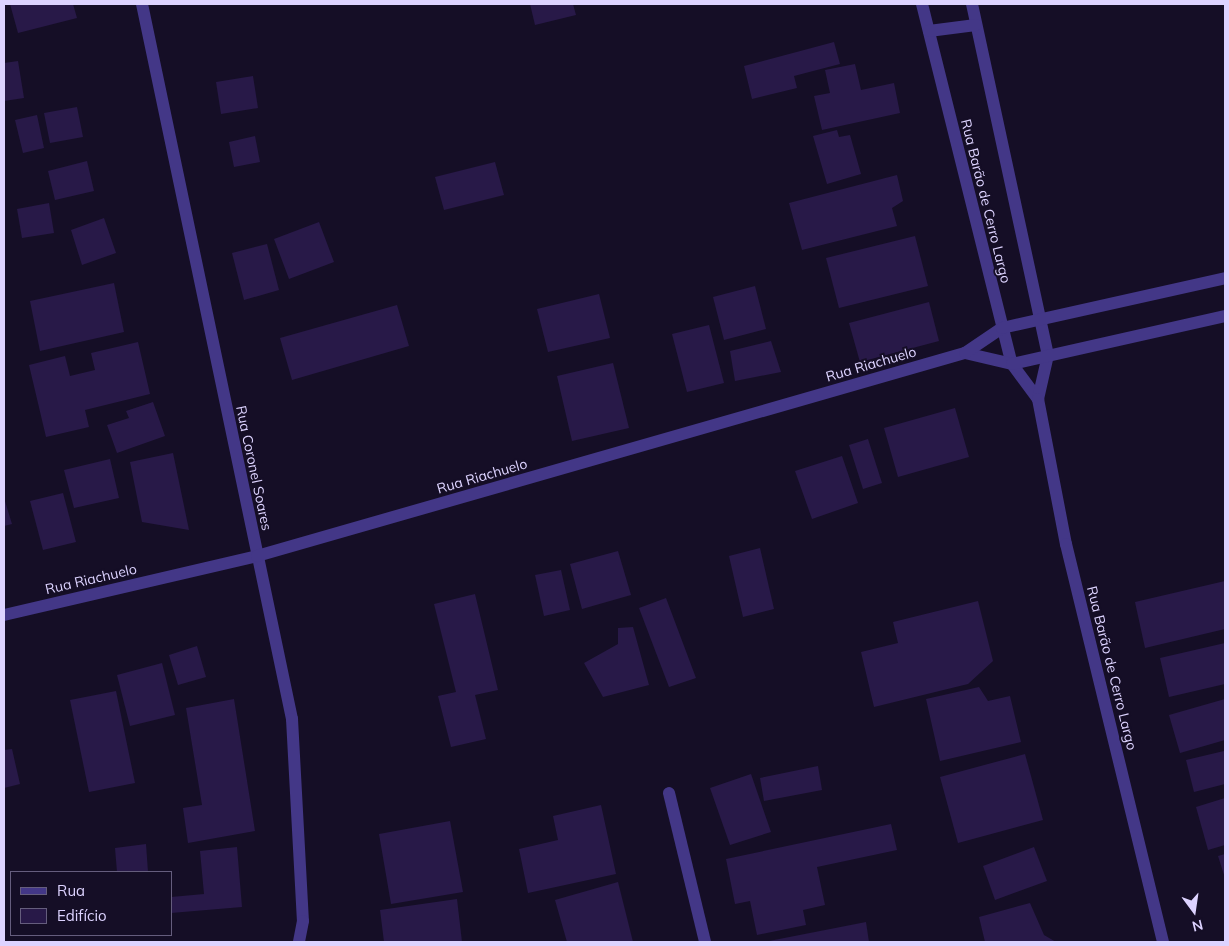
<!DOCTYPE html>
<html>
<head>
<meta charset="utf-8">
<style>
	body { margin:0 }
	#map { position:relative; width:1229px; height:946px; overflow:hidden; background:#150e26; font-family:Mulish,sans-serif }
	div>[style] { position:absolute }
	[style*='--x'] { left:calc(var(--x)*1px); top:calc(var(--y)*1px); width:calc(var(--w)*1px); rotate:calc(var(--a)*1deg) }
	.building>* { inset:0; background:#281948 }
	.minor>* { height:12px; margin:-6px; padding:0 6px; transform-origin:6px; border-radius:6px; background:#433787 }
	span { translate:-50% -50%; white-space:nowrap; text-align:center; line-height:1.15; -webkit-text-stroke:4px #150e26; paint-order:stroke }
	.street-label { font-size:14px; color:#ddd3ff }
	.frame { position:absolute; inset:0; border:5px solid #ddd3ff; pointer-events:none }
	.legend { position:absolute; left:10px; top:871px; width:162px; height:65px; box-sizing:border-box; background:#150e26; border:1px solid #655d7d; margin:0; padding:6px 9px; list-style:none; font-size:15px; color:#ddd3ff }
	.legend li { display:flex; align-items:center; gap:10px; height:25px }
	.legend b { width:25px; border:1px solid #655d7d }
	.north { position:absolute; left:1169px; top:886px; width:50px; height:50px; -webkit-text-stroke:4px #150e26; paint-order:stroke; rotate:166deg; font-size:14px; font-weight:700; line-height:20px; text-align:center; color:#ddd3ff }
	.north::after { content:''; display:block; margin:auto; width:18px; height:22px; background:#ddd3ff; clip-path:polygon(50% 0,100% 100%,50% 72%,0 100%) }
</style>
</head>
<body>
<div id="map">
	<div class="building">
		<i style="clip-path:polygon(10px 4px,73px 4px,77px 18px,18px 33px)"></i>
		<i style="clip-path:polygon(530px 4px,573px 4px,576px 15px,535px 25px)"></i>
		<i style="clip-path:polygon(834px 42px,840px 64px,794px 76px,797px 88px,752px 99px,744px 66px)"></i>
		<i style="clip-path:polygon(18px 61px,24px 98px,4px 101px,4px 63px)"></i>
		<i style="clip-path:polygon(855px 64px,861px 90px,894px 83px,900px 113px,822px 130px,814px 96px,830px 93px,825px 70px)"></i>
		<i style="clip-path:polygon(253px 76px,258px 108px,221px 114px,216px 82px)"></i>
		<i style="clip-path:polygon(77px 107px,83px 137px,50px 143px,44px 113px)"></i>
		<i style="clip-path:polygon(37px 115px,44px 148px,23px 153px,15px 120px)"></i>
		<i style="clip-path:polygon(837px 130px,839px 137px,850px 135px,861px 174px,827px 184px,813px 136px)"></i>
		<i style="clip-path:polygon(255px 136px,260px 162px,234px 167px,229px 142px)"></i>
		<i style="clip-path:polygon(87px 161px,94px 191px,55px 200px,48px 171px)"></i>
		<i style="clip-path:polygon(495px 162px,504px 195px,444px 210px,435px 177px)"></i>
		<i style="clip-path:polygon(897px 175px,903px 201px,892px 208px,897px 226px,802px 250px,789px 203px)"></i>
		<i style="clip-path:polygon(49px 203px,54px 233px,22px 238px,17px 209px)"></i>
		<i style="clip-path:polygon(104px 218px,116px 253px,82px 265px,71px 230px)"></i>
		<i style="clip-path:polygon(319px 222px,334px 262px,289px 279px,274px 239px)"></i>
		<i style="clip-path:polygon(915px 236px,928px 286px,839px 308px,826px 258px)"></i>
		<i style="clip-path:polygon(267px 244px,279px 290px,244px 300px,232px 253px)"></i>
		<i style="clip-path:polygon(114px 283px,124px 332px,40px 351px,30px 301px)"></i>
		<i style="clip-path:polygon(755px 286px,766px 329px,724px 340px,713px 297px)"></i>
		<i style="clip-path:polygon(599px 294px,610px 338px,548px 352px,537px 309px)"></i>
		<i style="clip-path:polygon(929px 302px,939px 341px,860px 362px,849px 323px)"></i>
		<i style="clip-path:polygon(397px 305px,409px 346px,292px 380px,280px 338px)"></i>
		<i style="clip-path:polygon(709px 325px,724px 383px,687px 392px,672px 334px)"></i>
		<i style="clip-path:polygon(771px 341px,781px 372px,735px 381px,730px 351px)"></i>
		<i style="clip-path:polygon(138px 342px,150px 394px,85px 410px,89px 427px,46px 437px,29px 365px,65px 356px,70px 376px,95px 370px,91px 353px)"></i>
		<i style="clip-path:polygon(613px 363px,629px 428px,572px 441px,557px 376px)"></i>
		<i style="clip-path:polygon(153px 402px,165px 436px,117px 453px,107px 425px,129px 418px,126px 411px)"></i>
		<i style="clip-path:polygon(955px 408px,969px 457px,898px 477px,884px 428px)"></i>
		<i style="clip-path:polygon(868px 439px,882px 483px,863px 489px,849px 445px)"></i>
		<i style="clip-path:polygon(173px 453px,189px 530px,142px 522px,130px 462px)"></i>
		<i style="clip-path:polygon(842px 456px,858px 503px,812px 519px,795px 471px)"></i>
		<i style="clip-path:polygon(110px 459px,119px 498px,74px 508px,64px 470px)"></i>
		<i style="clip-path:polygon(63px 493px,76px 542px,43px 550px,30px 501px)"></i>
		<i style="clip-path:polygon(4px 498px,12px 524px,4px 526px)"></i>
		<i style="clip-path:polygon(760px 548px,774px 609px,743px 617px,729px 556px)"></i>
		<i style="clip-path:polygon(618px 551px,631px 595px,582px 609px,570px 564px)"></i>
		<i style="clip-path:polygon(561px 570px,570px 610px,544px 616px,535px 575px)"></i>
		<i style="clip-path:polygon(1225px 581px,1225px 629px,1145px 648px,1135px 602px)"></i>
		<i style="clip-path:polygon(475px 594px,498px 690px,475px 695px,486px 739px,451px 747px,438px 696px,456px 692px,434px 604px)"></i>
		<i style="clip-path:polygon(666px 598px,696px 678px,669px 687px,639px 608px)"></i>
		<i style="clip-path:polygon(978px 601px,993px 661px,968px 684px,874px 707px,861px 652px,898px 643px,893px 622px)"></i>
		<i style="clip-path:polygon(633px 627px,649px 685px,603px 697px,584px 663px,618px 644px,618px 628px)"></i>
		<i style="clip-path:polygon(1225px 643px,1225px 684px,1169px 697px,1160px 658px)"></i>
		<i style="clip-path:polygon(197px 646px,206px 677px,178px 685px,169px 655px)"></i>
		<i style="clip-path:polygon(162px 663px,175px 715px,130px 726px,117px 675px)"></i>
		<i style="clip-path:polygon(979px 687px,988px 701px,1010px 696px,1021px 742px,940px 761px,926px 699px)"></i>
		<i style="clip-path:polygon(116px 691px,135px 783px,89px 792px,70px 700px)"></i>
		<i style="clip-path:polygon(234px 699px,255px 831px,188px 843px,183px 808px,202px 805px,186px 708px)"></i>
		<i style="clip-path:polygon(1225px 699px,1225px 740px,1180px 753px,1169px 715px)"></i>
		<i style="clip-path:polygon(12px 749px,20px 784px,4px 788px,4px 750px)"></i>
		<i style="clip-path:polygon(1224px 751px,1225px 784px,1194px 792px,1186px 760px)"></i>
		<i style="clip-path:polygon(1025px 754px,1043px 820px,958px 843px,940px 777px)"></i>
		<i style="clip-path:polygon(818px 766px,822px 790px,764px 801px,760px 778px)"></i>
		<i style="clip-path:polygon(751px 774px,771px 832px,730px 845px,710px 788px)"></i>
		<i style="clip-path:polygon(1225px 798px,1225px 845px,1208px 850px,1196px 807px)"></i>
		<i style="clip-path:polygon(601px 805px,616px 874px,528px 893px,519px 849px,558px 840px,553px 816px)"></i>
		<i style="clip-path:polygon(450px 821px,463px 892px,391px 904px,379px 834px)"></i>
		<i style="clip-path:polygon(891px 824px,897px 850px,817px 867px,825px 905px,803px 910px,806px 925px,757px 935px,750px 901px,735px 904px,726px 859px)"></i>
		<i style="clip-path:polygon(146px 844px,148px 872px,117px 872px,115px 848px)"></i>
		<i style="clip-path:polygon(237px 847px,242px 907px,171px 913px,171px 897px,204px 894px,200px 851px)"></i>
		<i style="clip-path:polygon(1034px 847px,1047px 881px,995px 900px,983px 866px)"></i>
		<i style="clip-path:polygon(1225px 854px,1225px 878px,1218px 856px)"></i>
		<i style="clip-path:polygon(618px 882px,633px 942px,567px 942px,555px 900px)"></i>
		<i style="clip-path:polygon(457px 899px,462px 942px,384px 942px,380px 910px)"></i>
		<i style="clip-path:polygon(1030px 903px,1044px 935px,1056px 942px,985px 942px,979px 917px)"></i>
		<i style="clip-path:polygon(866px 922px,869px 942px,769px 942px,769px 941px)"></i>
	</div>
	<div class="minor">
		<i style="--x:142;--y:4;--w:731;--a:78.15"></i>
		<i style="--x:292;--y:719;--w:202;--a:86.9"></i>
		<i style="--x:303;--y:921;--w:21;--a:101"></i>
		<i style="--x:922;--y:4;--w:371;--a:76"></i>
		<i style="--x:1012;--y:364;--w:44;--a:53.4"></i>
		<i style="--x:972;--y:4;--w:359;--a:77.8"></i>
		<i style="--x:1048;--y:355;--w:45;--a:102.8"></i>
		<i style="--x:1038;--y:399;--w:148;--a:79.1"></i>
		<i style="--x:1066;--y:544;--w:410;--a:76.3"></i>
		<i style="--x:929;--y:31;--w:47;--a:-7.3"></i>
		<i style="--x:965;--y:353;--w:48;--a:13.2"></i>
		<i style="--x:1012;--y:364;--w:218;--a:-12.7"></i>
		<i style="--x:4;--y:615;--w:260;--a:-13.1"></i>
		<i style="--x:257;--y:556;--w:737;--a:-16"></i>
		<i style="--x:965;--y:353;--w:45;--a:-34"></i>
		<i style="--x:1002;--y:328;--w:229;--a:-12.6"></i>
		<i style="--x:669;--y:793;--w:153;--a:76.4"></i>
	</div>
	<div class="street-label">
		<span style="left:986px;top:201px;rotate:76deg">Rua Barão de Cerro Largo</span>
		<span style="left:871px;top:364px;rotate:-16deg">Rua Riachuelo</span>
		<span style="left:254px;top:468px;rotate:78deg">Rua Coronel Soares</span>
		<span style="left:482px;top:476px;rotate:-16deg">Rua Riachuelo</span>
		<span style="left:91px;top:579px;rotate:-13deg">Rua Riachuelo</span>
		<span style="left:1112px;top:668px;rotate:76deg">Rua Barão de Cerro Largo</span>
	</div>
	<div class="frame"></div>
	<ul class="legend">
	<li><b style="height:6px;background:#433787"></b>Rua</li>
	<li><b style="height:14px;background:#281948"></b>Edifício</li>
	</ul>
	<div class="north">N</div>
</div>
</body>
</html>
